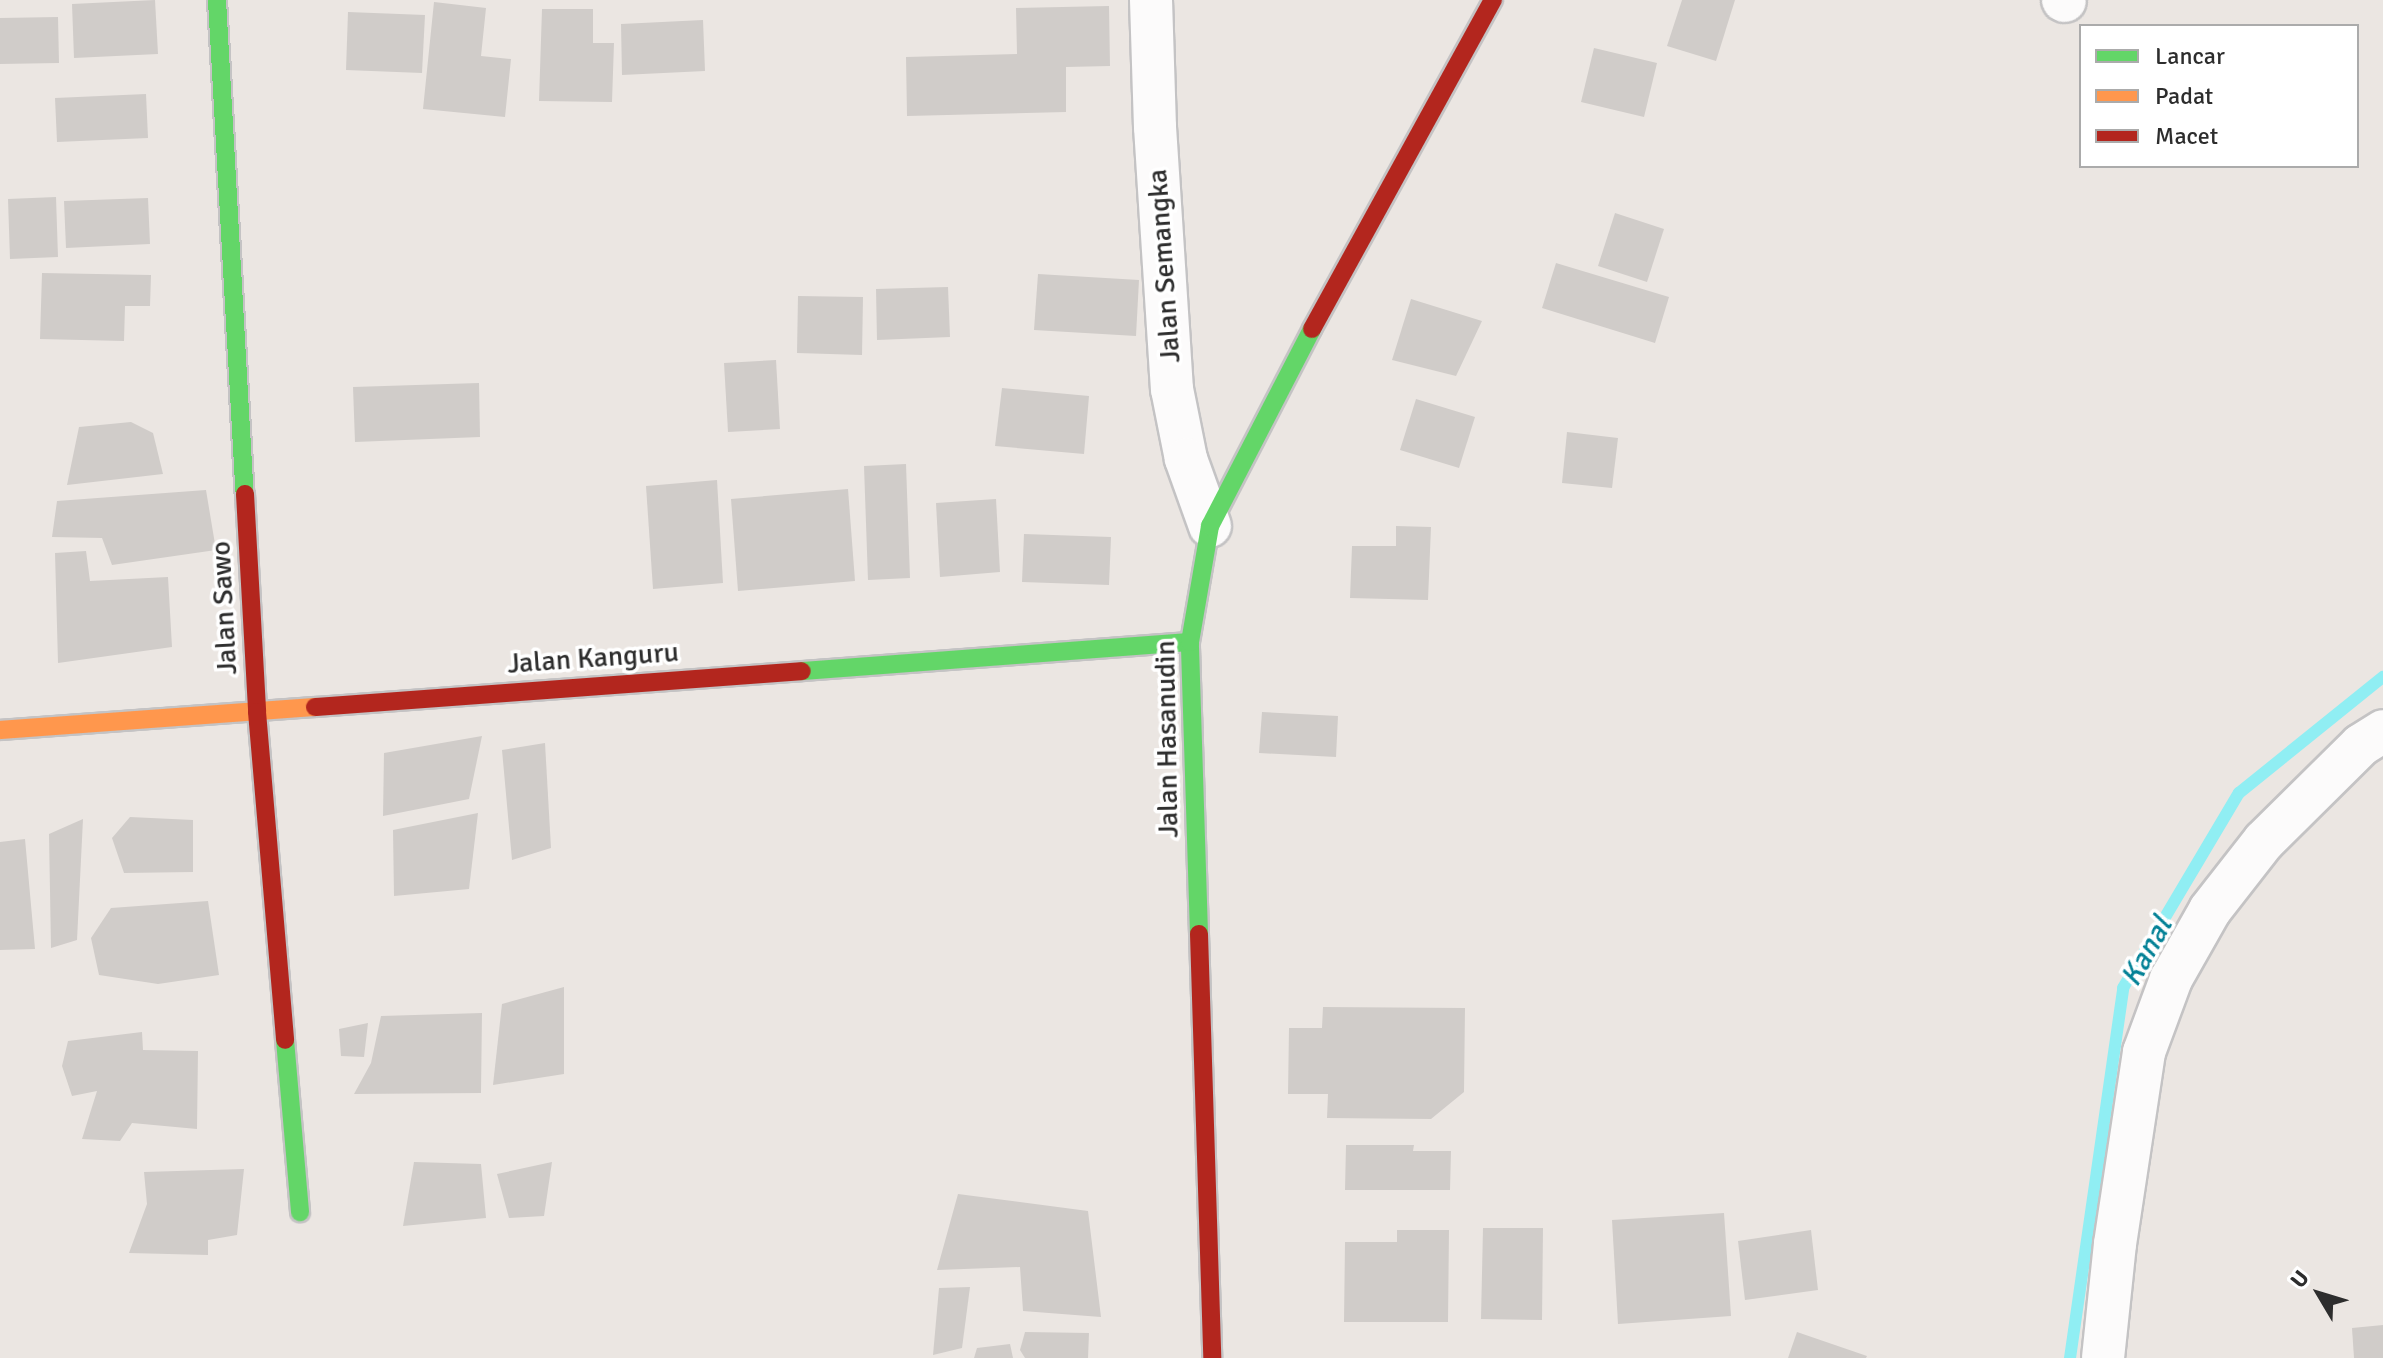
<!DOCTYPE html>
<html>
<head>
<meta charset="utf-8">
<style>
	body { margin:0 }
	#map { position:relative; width:2383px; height:1358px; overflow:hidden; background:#ebe6e2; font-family:Signika,sans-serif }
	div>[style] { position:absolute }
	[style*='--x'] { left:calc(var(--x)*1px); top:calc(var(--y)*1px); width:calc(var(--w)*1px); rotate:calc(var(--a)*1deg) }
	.stream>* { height:12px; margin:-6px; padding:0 6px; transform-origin:6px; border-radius:6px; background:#90eef3 }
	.building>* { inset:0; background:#d0ccc9 }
	.roads { filter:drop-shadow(2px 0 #c4c3c4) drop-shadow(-2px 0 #c4c3c4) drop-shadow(0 2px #c4c3c4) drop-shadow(0 -2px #c4c3c4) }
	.street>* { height:42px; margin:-21px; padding:0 21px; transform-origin:21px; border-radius:21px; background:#fcfbfb }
	.fast>* { height:18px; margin:-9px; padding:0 9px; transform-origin:9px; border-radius:9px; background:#63d668 }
	.slow>* { height:18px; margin:-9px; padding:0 9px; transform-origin:9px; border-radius:9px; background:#ff974d }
	.jam>* { height:18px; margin:-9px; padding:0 9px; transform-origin:9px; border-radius:9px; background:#b3261e }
	span { translate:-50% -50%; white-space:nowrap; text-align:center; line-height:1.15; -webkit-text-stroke:7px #fff; paint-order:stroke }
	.street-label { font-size:28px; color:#2d2d2d }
	.water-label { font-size:30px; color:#038196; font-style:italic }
	.legend { position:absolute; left:2079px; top:24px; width:280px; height:144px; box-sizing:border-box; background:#fff; border:2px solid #ababab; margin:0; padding:10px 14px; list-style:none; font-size:24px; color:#2d2d2d }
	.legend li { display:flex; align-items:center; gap:16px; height:40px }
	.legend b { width:40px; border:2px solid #ababab }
	.north { position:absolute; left:2279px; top:1254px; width:80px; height:80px; -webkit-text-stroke:6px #fff; paint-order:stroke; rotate:308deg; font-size:22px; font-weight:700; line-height:32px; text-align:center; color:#2d2d2d }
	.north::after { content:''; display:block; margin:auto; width:28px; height:36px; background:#2d2d2d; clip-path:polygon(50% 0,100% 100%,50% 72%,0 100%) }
</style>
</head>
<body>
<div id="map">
	<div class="stream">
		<i style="--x:2070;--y:1358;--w:374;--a:-81.8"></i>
		<i style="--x:2123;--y:988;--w:227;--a:-59.3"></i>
		<i style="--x:2239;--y:793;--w:185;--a:-38.9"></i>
	</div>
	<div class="building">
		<i style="clip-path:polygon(155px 0,158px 54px,74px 58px,72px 4px)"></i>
		<i style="clip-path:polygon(1682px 0,1735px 0,1716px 61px,1667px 46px)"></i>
		<i style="clip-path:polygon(434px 2px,486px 8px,481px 56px,511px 59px,505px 117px,423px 109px)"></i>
		<i style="clip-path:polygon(1109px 6px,1110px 66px,1066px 67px,1066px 112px,907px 116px,906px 57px,1017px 54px,1016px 8px)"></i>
		<i style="clip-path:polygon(542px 9px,593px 9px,593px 43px,614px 43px,612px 102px,539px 101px)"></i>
		<i style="clip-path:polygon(348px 12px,425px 15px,422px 73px,346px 70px)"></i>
		<i style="clip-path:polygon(58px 17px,59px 63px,0 64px,0 18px)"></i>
		<i style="clip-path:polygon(703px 20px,705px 71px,622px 75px,621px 24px)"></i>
		<i style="clip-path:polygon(1594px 48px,1657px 63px,1644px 117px,1581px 102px)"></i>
		<i style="clip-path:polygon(146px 94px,148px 138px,57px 142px,55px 98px)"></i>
		<i style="clip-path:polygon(56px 197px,58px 257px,10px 259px,8px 199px)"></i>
		<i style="clip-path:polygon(148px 198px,150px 244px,66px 248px,64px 201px)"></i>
		<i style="clip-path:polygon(1615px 213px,1664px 229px,1647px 282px,1598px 266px)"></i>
		<i style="clip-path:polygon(1556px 263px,1669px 297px,1655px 343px,1542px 308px)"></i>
		<i style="clip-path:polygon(42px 273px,151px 275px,150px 306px,125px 306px,124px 341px,40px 339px)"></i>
		<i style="clip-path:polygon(1038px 274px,1139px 280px,1136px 336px,1034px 330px)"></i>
		<i style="clip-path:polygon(948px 287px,950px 337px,877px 340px,876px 289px)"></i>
		<i style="clip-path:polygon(798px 296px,863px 297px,862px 355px,797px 353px)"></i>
		<i style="clip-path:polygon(1411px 299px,1482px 321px,1456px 376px,1392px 360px)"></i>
		<i style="clip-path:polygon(776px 360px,780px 429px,728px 432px,724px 363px)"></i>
		<i style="clip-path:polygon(479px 383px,480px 437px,355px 442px,353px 387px)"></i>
		<i style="clip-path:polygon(1002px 388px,1089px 396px,1084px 454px,995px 446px)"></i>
		<i style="clip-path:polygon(1416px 399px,1475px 417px,1459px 468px,1400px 450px)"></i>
		<i style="clip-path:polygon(131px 422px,153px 433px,163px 474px,67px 485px,79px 427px)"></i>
		<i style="clip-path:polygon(1567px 432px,1618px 438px,1612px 488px,1562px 483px)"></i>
		<i style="clip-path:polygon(906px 464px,910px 578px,868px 580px,864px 466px)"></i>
		<i style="clip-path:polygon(717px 480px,723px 583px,653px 589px,646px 486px)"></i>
		<i style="clip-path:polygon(848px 489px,855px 581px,738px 591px,731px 499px)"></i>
		<i style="clip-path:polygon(206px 490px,216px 550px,112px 565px,102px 538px,52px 537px,57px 501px)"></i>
		<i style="clip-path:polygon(996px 499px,1000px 572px,940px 577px,936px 503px)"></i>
		<i style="clip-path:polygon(1396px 526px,1431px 527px,1428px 600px,1350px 598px,1352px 546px,1396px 546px)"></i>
		<i style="clip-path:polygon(1024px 534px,1111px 537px,1109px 585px,1022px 582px)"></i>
		<i style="clip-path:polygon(86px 551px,90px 581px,168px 577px,172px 647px,58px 663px,55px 553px)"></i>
		<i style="clip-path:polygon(1262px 712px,1338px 716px,1336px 757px,1259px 753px)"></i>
		<i style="clip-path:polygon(482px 736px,469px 799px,383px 816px,384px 753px)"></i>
		<i style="clip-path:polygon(545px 743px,551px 848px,512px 860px,502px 750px)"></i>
		<i style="clip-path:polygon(478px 813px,469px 889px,394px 896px,393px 830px)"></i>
		<i style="clip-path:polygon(130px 817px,193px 820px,193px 872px,124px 873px,112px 838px)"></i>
		<i style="clip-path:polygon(83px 819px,77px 940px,51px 948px,49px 834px)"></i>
		<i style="clip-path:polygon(25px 839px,35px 949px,0 950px,0 842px)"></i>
		<i style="clip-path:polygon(208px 901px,219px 975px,158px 984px,99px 975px,91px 938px,111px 908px)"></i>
		<i style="clip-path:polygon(564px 987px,564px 1074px,493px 1085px,502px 1004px)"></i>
		<i style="clip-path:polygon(1323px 1007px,1465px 1008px,1464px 1092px,1431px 1119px,1327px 1118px,1328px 1094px,1288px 1094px,1289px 1028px,1322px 1028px)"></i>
		<i style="clip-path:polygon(482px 1013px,481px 1093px,354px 1094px,371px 1063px,381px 1016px)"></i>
		<i style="clip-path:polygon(368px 1023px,364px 1057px,341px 1056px,339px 1029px)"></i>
		<i style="clip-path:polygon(142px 1032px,143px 1050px,198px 1051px,197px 1129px,132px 1123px,120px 1141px,82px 1139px,97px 1091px,72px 1096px,62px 1066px,68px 1041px)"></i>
		<i style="clip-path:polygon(1346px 1145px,1414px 1145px,1413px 1151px,1451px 1151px,1450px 1190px,1345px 1190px)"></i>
		<i style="clip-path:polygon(414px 1162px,481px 1164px,486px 1218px,403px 1226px)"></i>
		<i style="clip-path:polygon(552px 1162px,544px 1216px,509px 1218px,497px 1174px)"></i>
		<i style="clip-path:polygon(244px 1169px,237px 1235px,208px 1240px,208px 1255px,129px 1253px,147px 1204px,144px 1172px)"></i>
		<i style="clip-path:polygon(958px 1194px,1088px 1211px,1101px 1317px,1023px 1311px,1020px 1267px,937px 1270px)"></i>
		<i style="clip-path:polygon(1724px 1213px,1731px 1316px,1618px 1324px,1612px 1220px)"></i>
		<i style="clip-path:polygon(1483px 1228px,1543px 1228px,1542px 1320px,1481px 1319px)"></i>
		<i style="clip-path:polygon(1397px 1230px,1449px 1230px,1448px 1322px,1344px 1322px,1345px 1242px,1397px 1242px)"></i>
		<i style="clip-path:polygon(1811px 1230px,1818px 1290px,1745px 1300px,1738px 1241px)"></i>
		<i style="clip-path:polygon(970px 1287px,962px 1348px,933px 1355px,939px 1288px)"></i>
		<i style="clip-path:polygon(2383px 1325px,2383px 1358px,2354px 1358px,2352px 1328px)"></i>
		<i style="clip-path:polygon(1025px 1332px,1089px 1333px,1088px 1358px,1025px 1358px,1020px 1350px)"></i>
		<i style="clip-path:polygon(1797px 1332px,1867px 1356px,1866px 1358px,1788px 1358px)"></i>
		<i style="clip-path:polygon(1010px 1344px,1013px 1358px,974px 1358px,977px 1348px)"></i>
	</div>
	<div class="roads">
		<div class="street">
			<i style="--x:1151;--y:0;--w:127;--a:88.2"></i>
			<i style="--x:1155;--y:127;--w:263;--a:86.3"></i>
			<i style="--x:1172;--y:389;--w:71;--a:78.7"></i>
			<i style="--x:1186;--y:459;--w:71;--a:70.3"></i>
			<i style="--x:2063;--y:0;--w:2;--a:27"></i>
			<i style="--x:2103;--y:1358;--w:115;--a:-84"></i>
			<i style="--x:2115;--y:1244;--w:194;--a:-81.4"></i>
			<i style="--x:2144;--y:1052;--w:78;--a:-69.7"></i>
			<i style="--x:2171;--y:979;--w:79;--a:-60.5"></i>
			<i style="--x:2210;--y:910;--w:88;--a:-52"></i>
			<i style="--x:2264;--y:841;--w:136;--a:-44.7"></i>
			<i style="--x:2361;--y:745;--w:26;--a:-32"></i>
		</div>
		<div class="fast">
			<i style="--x:217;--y:0;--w:495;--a:86.8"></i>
			<i style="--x:802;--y:671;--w:389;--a:-4.3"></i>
			<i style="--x:1199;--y:934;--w:292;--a:-91.8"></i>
			<i style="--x:1190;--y:642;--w:118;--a:-80.2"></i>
			<i style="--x:1210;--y:526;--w:222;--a:-62.6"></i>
			<i style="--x:285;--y:1040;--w:173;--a:85"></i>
		</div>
		<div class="slow">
			<i style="--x:0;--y:730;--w:316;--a:-4.2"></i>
		</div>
		<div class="jam">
			<i style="--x:1312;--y:329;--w:376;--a:-61.2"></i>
			<i style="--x:245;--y:494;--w:218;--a:86.8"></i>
			<i style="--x:257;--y:712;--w:329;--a:85.1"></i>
			<i style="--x:315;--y:707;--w:488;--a:-4.2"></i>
			<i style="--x:1199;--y:934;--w:424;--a:88.2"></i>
		</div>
	</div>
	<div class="street-label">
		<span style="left:1164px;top:266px;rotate:-94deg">Jalan Semangka</span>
		<span style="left:224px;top:608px;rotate:-93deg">Jalan Sawo</span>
		<span style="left:593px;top:658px;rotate:-4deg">Jalan Kanguru</span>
		<span style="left:1167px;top:739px;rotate:-91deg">Jalan Hasanudin</span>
	</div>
	<div class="water-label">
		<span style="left:2147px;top:952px;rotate:-61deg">Kanal</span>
	</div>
	<ul class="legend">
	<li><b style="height:10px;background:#63d668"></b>Lancar</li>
	<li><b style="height:10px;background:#ff974d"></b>Padat</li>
	<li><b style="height:10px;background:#b3261e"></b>Macet</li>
	</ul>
	<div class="north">U</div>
</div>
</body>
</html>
